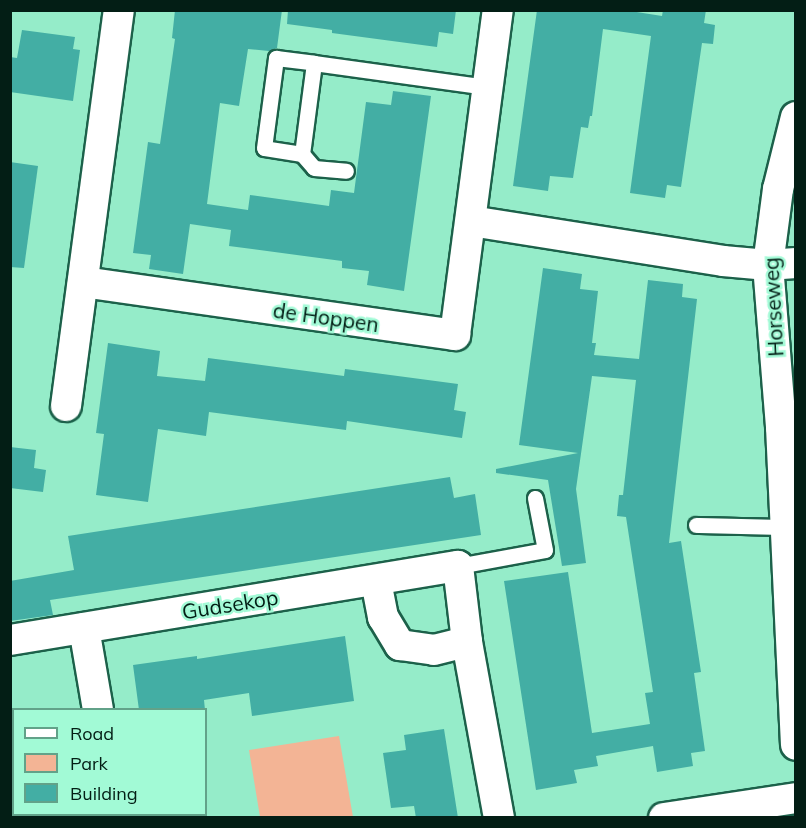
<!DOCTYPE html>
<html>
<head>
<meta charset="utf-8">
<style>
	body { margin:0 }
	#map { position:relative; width:806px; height:828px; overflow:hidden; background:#95ecc9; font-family:Mulish,sans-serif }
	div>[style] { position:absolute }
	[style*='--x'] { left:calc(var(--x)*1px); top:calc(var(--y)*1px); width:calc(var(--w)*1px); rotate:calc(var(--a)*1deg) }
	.green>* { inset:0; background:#f3b495 }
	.building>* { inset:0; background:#43aea4 }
	.roads { filter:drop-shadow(2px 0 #1c614a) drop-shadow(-2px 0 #1c614a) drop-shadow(0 2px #1c614a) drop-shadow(0 -2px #1c614a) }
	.service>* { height:15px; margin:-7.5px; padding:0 7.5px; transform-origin:7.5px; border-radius:7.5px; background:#fff }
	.minor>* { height:30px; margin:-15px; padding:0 15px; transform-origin:15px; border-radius:15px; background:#fff }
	span { translate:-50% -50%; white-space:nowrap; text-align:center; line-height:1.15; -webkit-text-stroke:5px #a2fad6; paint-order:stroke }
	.street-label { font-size:21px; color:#031e15 }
	.frame { position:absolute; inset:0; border:12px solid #031e15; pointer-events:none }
	.legend { position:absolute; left:12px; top:708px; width:195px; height:108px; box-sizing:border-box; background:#a2fad6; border:2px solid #62a289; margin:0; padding:8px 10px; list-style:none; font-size:18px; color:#031e15 }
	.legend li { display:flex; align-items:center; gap:12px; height:30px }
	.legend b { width:30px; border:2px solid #62a289 }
</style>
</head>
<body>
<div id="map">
	<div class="green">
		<i style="clip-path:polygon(339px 736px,353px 817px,260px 817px,249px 750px)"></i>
	</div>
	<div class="building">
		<i style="clip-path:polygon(175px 10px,282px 10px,277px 48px,269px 51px,248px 49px,239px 106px,220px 103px,207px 204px,248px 210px,250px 195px,329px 206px,331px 190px,354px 193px,366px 102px,391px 105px,393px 91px,431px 96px,404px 291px,367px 285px,369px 271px,342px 268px,342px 261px,229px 246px,231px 230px,190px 224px,183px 274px,149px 269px,151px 255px,133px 253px,148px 142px,160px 144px,175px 39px,172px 38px)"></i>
		<i style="clip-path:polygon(288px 10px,456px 10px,453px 34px,439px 32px,437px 47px,332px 33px,332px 30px,287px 24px)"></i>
		<i style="clip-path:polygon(537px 10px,624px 10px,662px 16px,663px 10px,706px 10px,704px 23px,715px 25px,713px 44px,702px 43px,681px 187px,667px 185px,665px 198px,630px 193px,651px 36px,603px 29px,592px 116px,590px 116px,588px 128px,581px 127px,573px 178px,550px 176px,548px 191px,513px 186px)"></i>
		<i style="clip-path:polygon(22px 30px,75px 37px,73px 49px,80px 50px,73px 101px,10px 92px,10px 57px,17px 58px)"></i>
		<i style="clip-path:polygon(10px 162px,38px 166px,24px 268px,10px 267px)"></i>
		<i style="clip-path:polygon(543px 268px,582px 274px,580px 289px,598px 291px,592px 343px,596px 343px,594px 355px,639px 359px,648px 280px,683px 284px,682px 297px,697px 299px,669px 543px,681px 541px,701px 672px,694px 673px,705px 751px,691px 753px,693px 766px,657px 772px,653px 746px,596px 756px,598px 766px,574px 770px,577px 783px,536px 790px,504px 581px,568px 572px,592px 733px,650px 724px,645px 693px,653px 692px,626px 517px,617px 516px,619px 495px,623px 495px,636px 380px,592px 376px,576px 489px,586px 563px,562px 566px,548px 480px,496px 473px,496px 469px,578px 453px,519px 445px)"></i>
		<i style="clip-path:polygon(108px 343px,160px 351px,157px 376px,205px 381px,208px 358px,344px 376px,345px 369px,458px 384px,454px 410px,466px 412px,462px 438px,347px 421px,346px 430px,209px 412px,206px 436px,158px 429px,148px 502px,96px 495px,104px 434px,96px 433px)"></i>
		<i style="clip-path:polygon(10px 447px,36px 450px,34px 468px,46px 470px,43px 492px,10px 488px)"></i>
		<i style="clip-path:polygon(450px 477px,454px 498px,475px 494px,481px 535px,50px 600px,53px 615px,10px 621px,10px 581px,74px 570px,68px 536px)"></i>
		<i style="clip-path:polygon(345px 636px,354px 701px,252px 716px,249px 693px,204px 700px,205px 710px,139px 710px,133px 665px,197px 656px,197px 659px)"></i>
		<i style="clip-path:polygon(444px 729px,458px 818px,416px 818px,414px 806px,391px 808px,383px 753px,406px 750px,404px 735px)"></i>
	</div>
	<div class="roads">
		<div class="service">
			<i style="--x:314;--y:63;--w:92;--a:97.5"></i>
			<i style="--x:302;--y:154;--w:38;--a:-171"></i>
			<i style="--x:264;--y:148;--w:91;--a:-82.4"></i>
			<i style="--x:276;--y:58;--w:38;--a:7"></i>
			<i style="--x:314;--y:63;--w:176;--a:7.9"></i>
			<i style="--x:302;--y:154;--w:18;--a:49"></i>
			<i style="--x:314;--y:168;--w:32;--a:5"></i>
			<i style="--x:696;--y:525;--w:89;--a:1.3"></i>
			<i style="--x:458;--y:566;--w:88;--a:-10.4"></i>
			<i style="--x:545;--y:550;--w:53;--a:-100.9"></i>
		</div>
		<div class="minor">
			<i style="--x:796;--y:117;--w:74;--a:104"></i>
			<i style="--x:778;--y:189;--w:77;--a:97.5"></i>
			<i style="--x:768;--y:265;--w:163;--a:85.4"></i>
			<i style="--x:781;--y:427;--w:318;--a:87.3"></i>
			<i style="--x:471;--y:221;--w:255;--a:9"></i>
			<i style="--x:723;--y:261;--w:45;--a:5.1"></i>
			<i style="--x:768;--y:265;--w:28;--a:-4"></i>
			<i style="--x:83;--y:282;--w:376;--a:8.1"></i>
			<i style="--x:455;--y:335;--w:328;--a:-82.5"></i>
			<i style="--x:66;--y:406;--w:400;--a:-82.4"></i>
			<i style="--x:376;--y:581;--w:37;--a:79"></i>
			<i style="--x:383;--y:617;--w:33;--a:59"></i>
			<i style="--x:400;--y:645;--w:34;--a:8"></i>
			<i style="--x:434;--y:650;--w:34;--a:-14"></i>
			<i style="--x:84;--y:628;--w:83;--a:80.3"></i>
			<i style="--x:10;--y:640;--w:454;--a:-9.4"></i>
			<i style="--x:458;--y:566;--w:77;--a:83.2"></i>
			<i style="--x:467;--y:642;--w:179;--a:79.7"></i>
			<i style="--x:116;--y:814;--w:4;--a:76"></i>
			<i style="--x:664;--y:818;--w:134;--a:-8.6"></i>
		</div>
	</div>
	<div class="street-label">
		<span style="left:773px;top:307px;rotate:-93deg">Horseweg</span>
		<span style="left:326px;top:317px;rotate:8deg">de Hoppen</span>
		<span style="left:230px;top:604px;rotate:-9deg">Gudsekop</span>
	</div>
	<div class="frame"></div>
	<ul class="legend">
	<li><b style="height:8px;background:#fff"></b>Road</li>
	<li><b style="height:16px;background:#f3b495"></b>Park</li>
	<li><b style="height:16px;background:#43aea4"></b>Building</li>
	</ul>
</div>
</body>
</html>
